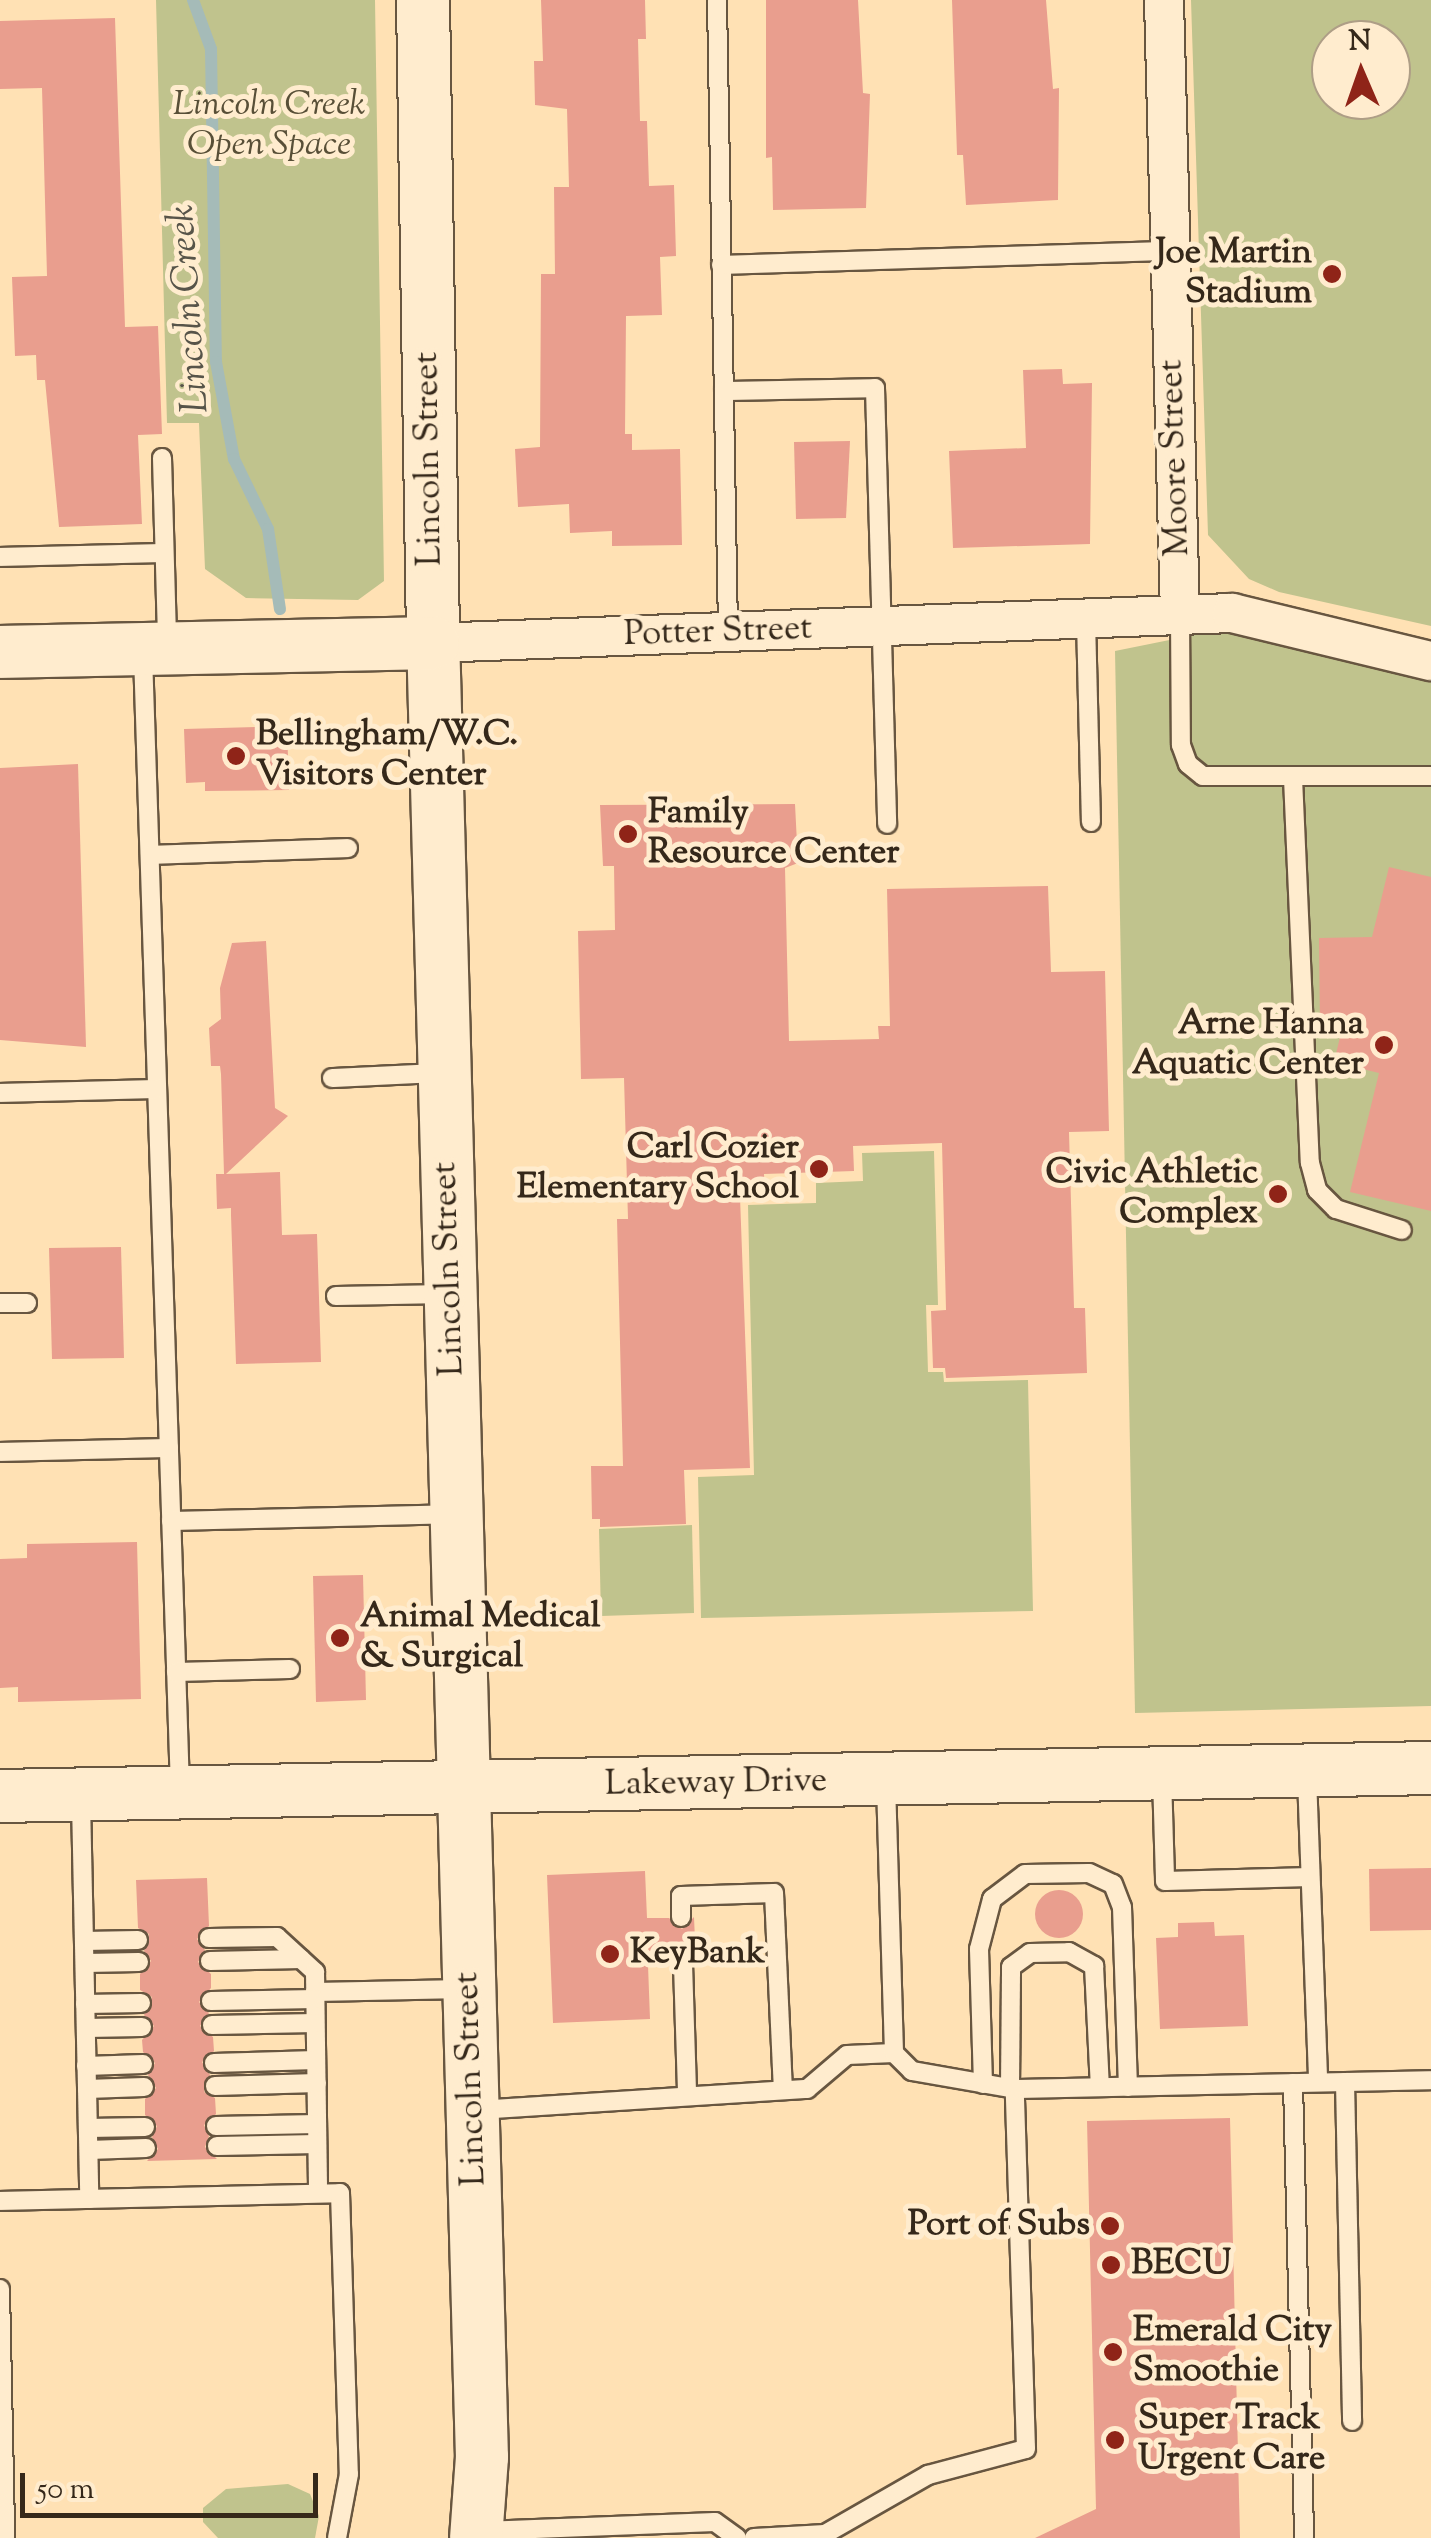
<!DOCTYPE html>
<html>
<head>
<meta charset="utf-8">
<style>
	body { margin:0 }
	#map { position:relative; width:1431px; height:2538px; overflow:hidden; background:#ffe1b4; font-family:"Sorts Mill Goudy",serif }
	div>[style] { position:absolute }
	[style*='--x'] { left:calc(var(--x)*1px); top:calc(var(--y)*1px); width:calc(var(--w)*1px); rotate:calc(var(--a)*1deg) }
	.green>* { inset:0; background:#c0c38d }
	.stream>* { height:12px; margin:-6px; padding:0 6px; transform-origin:6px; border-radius:6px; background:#a5bbb8 }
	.building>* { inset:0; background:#e99e8e }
	.round { border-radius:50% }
	.roads { filter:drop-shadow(2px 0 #685640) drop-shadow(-2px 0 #685640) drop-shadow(0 2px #685640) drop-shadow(0 -2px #685640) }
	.lane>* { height:18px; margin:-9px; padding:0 9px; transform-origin:9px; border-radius:9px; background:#ffecce }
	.street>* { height:38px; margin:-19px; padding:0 19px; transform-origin:19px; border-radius:19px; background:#ffecce }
	.secondary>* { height:52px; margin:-26px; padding:0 26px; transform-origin:26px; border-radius:26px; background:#ffecce }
	.dots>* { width:28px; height:28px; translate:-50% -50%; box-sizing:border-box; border:5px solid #ffecce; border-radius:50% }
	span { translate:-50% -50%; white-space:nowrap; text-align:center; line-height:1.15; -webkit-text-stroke:10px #ffecce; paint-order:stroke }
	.park-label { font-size:35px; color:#584f37; font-style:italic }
	.poi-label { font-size:35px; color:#35281a; font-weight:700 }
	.right { translate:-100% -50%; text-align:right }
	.left { translate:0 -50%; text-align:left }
	.street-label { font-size:35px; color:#35281a }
	.water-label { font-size:38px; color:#575449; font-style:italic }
	.north { position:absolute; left:1311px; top:20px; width:100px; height:100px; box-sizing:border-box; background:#ffecce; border:2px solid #ae9e86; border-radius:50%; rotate:358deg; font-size:28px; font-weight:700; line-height:40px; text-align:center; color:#35281a }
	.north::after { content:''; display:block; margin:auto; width:35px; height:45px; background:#8f2418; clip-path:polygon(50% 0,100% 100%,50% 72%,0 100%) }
	.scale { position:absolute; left:20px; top:2473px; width:298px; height:45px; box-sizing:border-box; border:5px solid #35281a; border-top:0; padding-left:12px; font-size:30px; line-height:35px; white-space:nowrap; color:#35281a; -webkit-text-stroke:8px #ffecce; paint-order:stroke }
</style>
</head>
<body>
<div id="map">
	<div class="green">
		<i style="clip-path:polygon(156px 0,375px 0,384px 581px,358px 600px,246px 598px,205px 569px,199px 423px,167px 423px)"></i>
		<i style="clip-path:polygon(evenodd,1191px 0,1431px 0,1431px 626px,1279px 592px,1249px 579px,1208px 535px,1191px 0,1331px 40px,1391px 40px,1391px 100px,1331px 100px,1331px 40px)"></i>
		<i style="clip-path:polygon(1219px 630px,1431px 682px,1431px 1706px,1135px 1713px,1115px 651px)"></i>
		<i style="clip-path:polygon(934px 1151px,938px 1305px,926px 1305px,928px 1372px,943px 1372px,944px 1382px,1028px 1380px,1033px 1611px,701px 1618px,698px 1477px,754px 1475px,748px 1205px,816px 1203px,816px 1183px,863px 1181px,862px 1153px)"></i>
		<i style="clip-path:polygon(692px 1525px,694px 1613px,601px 1616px,599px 1529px)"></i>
		<i style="clip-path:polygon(288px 2484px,310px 2494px,319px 2516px,315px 2538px,218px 2538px,203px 2522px,203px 2508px,226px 2489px)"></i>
	</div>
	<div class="stream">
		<i style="--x:193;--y:0;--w:52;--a:69.8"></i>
		<i style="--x:211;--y:49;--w:313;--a:89.1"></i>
		<i style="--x:216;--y:362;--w:99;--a:79.5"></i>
		<i style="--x:234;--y:459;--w:78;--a:64.1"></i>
		<i style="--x:268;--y:529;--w:81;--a:81.5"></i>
	</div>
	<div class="building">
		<i style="clip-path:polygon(541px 0,645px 0,646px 39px,638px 39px,640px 121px,647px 121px,649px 186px,674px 185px,676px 256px,660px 257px,662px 315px,626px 316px,625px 434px,632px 434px,632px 450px,680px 449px,682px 545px,612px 546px,612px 531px,570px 533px,569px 504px,518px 507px,515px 449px,540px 447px,541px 274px,555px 274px,554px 187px,569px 187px,567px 109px,535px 105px,534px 61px,543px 61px)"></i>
		<i style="clip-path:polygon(766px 0,858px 0,863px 93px,870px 94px,866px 208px,773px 210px,772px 157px,766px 158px)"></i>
		<i style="clip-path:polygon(952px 0,1046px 0,1053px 89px,1059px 88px,1058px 200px,966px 205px,963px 155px,957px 155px)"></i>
		<i style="clip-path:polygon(115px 18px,125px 327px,158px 326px,162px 434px,138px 435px,142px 524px,59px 527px,45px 380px,37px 380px,36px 355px,15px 356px,12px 277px,47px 276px,42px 88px,0 89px,0 21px)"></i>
		<i style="clip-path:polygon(1062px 369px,1063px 384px,1092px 383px,1090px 544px,953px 548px,949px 451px,1026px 448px,1023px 370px)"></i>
		<i style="clip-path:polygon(850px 441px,846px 518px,796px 519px,794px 442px)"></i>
		<i style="clip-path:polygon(287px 726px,289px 790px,205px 791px,205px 782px,186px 783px,184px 729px)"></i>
		<i style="clip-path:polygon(78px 764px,86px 1047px,0 1040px,0 768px)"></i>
		<i style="clip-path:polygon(795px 804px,798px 863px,785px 868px,789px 1041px,879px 1039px,878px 1026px,890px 1026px,887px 889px,1048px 886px,1051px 972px,1105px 971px,1109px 1131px,1069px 1132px,1074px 1308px,1085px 1308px,1087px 1373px,946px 1378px,945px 1368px,933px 1368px,931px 1311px,946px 1310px,942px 1143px,853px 1146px,854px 1171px,764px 1174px,765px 1196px,740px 1197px,750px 1468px,684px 1470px,686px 1524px,600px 1527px,600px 1519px,592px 1519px,591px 1466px,623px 1466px,617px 1219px,628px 1219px,624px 1078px,581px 1079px,578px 931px,615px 930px,614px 866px,603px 866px,600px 805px)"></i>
		<i style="clip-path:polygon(1389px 867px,1431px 877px,1431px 1211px,1350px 1192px,1379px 1073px,1334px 1062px,1342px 1029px,1320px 1024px,1319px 938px,1372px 937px)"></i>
		<i style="clip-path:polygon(266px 941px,275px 1108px,288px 1116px,226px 1174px,280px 1172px,282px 1235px,317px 1234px,321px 1362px,236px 1364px,231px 1215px,231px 1208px,217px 1209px,216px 1174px,224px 1174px,221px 1074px,220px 1066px,211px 1066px,209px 1028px,221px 1019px,220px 988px,232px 943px)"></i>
		<i style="clip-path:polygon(121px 1247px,124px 1358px,52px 1359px,49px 1248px)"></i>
		<i style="clip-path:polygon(137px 1542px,141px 1699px,18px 1702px,18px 1687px,0 1688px,0 1559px,27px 1558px,27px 1544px)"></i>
		<i style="clip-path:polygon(363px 1575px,366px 1700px,316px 1702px,313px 1576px)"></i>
		<i style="clip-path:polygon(1431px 1868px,1431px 1930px,1370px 1931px,1369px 1869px)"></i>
		<i style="clip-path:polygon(645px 1871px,647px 1918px,669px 1918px,682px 1929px,694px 1917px,696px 1964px,684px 1952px,670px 1965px,648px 1965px,650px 2019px,553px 2023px,547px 1875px)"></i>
		<i style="clip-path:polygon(207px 1878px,209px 1926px,197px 1939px,205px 1950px,198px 1962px,211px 1974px,211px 1988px,199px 2002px,209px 2013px,200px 2026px,213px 2037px,214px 2051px,202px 2062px,210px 2075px,204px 2092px,215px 2098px,216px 2114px,204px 2125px,209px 2136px,205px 2147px,217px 2159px,147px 2161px,158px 2149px,152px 2137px,157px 2126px,145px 2115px,145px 2099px,156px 2088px,148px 2075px,155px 2063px,143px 2052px,142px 2040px,154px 2026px,144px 2015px,152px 1997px,140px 1990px,140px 1974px,151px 1961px,144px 1951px,149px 1934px,138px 1928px,136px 1880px)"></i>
		<i class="round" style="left:1035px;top:1890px;width:48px;height:48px"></i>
		<i style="clip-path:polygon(1214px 1922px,1215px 1936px,1244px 1935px,1248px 2026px,1160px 2029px,1156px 1938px,1178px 1937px,1178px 1923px)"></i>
		<i style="clip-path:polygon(1230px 2118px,1240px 2538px,1035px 2538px,1096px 2509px,1087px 2121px)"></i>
	</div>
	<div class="roads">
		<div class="lane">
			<i style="--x:717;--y:0;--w:632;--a:89"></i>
			<i style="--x:721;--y:265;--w:450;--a:-1.8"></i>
			<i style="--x:724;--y:391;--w:151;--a:-1.1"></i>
			<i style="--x:875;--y:388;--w:436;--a:88.4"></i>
			<i style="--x:162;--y:458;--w:184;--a:88.4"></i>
			<i style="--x:0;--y:557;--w:164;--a:-1.4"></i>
			<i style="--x:1180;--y:616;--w:129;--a:89.6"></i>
			<i style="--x:1181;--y:745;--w:20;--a:70"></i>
			<i style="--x:1188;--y:764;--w:19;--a:39"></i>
			<i style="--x:1203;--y:776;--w:228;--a:0"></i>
			<i style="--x:1086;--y:620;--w:202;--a:88.6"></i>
			<i style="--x:143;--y:655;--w:1134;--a:88.13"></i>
			<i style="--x:1293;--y:778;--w:385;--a:87.5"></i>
			<i style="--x:1310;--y:1163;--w:28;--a:75"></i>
			<i style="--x:1317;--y:1190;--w:27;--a:45"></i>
			<i style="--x:1336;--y:1209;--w:69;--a:17.7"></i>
			<i style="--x:150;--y:855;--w:198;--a:-2"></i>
			<i style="--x:332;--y:1078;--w:107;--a:-2.7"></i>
			<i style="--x:0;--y:1093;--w:157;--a:-1.5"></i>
			<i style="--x:336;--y:1296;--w:110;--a:-1"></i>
			<i style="--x:0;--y:1303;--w:27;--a:0"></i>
			<i style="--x:0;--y:1452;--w:169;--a:-1.4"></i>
			<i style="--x:171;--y:1521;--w:280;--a:-1.4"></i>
			<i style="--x:176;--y:1672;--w:114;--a:-1.5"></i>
			<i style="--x:1162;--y:1777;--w:104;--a:88.3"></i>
			<i style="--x:1165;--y:1881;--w:145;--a:-1.6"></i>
			<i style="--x:1307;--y:1777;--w:305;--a:87.9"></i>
			<i style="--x:81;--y:1801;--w:398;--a:88.8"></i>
			<i style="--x:681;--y:1917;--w:21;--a:-90"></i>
			<i style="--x:681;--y:1896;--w:93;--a:-1.8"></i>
			<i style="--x:774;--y:1893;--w:197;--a:87.4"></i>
			<i style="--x:209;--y:1938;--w:68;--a:-0.8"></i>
			<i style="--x:277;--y:1937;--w:52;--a:42.6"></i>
			<i style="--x:315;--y:1972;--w:221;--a:89.2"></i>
			<i style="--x:84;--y:1941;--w:54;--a:-1.1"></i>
			<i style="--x:210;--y:1961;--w:91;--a:-1.3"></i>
			<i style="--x:85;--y:1963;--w:54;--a:-1.1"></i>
			<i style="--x:683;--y:1964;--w:129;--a:88.2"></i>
			<i style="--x:315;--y:1992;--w:149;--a:-1.2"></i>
			<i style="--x:211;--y:2001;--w:104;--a:-1.1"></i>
			<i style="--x:85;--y:2004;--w:56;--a:-1"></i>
			<i style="--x:212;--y:2025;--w:103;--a:-1.1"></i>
			<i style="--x:86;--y:2028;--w:56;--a:-1"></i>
			<i style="--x:214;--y:2063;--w:102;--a:-1.7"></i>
			<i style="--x:86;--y:2066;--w:57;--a:-2"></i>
			<i style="--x:1345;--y:2082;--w:339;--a:88.8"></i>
			<i style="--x:1293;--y:2083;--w:455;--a:88.6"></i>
			<i style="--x:983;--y:2084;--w:135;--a:-91.7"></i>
			<i style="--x:979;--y:1949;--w:52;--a:-75.4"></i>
			<i style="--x:992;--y:1899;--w:41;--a:-37.1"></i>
			<i style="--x:1025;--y:1874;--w:64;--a:-0.9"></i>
			<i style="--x:1089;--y:1873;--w:26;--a:25"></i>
			<i style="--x:1113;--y:1884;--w:25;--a:69"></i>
			<i style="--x:1122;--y:1907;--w:180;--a:88.1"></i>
			<i style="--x:215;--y:2086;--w:102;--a:-1.7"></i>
			<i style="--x:1010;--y:2088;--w:121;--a:-89.5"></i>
			<i style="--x:1011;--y:1967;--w:24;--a:-36"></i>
			<i style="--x:1030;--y:1953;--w:39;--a:-1"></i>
			<i style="--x:1069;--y:1952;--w:29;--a:29"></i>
			<i style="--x:1094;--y:1966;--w:121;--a:87.2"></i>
			<i style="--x:87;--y:2089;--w:57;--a:-2"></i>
			<i style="--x:1015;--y:2089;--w:416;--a:-1.2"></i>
			<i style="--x:479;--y:2110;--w:329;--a:-3.7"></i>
			<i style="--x:807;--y:2089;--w:52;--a:-40.4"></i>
			<i style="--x:847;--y:2055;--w:47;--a:-2.4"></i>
			<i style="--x:216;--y:2126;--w:101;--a:-1.1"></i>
			<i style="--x:88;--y:2128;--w:57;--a:-1"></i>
			<i style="--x:217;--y:2146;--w:100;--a:-1.1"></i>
			<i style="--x:89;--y:2150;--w:57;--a:-2"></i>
			<i style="--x:0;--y:2201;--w:340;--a:-1.3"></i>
			<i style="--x:340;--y:2193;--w:281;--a:88.2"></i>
			<i style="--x:349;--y:2474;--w:65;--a:100.6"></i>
			<i style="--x:0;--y:2289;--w:249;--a:88.8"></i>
			<i style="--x:483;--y:2531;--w:232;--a:-2.2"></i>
			<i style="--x:715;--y:2522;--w:27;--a:36"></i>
			<i style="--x:754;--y:2538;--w:71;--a:-3.2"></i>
			<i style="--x:825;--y:2534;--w:119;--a:-29.8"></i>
			<i style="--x:928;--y:2475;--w:101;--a:-14.9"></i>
			<i style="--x:1026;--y:2449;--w:360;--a:-91.8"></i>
			<i style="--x:1015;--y:2089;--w:105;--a:-170.1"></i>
			<i style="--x:912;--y:2071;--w:25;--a:-135"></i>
			<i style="--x:894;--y:2053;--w:269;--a:-91.7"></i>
		</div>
		<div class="street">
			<i style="--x:1164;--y:0;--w:616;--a:88.51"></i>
			<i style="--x:433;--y:643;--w:800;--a:-2.15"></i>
			<i style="--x:1232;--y:613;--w:205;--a:13.6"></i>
		</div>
		<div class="secondary">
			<i style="--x:423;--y:0;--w:636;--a:89.1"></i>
			<i style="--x:433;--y:636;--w:1822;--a:88.46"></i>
			<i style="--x:482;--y:2457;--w:81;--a:94.2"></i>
			<i style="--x:0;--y:652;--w:433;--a:-1.2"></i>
			<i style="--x:0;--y:1796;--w:1431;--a:-1.12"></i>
		</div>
	</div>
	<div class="dots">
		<i style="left:1332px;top:274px;background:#8f2418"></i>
		<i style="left:236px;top:756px;background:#8f2418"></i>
		<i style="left:628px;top:834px;background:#8f2418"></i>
		<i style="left:1384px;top:1045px;background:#8f2418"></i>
		<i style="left:819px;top:1169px;background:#8f2418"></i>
		<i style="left:1278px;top:1194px;background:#8f2418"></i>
		<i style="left:340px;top:1638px;background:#8f2418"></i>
		<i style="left:610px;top:1954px;background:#8f2418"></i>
		<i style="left:1110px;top:2226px;background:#8f2418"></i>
		<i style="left:1111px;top:2265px;background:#8f2418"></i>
		<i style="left:1113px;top:2352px;background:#8f2418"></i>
		<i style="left:1115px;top:2440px;background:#8f2418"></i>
	</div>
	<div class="park-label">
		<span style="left:269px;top:126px">Lincoln Creek<br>Open Space</span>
	</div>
	<div class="poi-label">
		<span class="right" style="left:1312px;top:274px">Joe Martin<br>Stadium</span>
		<span class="left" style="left:256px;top:756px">Bellingham/W.C.<br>Visitors Center</span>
		<span class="left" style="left:648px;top:834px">Family<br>Resource Center</span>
		<span class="right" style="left:1364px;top:1045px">Arne Hanna<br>Aquatic Center</span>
		<span class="right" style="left:799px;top:1169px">Carl Cozier<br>Elementary School</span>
		<span class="right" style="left:1258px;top:1194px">Civic Athletic<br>Complex</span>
		<span class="left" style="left:360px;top:1638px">Animal Medical<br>&amp; Surgical</span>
		<span class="left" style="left:630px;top:1954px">KeyBank</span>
		<span class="right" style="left:1090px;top:2226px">Port of Subs</span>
		<span class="left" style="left:1131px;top:2265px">BECU</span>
		<span class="left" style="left:1133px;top:2352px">Emerald City<br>Smoothie</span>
		<span class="left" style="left:1138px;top:2440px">Super Track<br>Urgent Care</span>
	</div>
	<div class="street-label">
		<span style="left:1176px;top:458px;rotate:-92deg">Moore Street</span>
		<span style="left:430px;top:459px;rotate:-91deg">Lincoln Street</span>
		<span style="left:718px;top:633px;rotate:-2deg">Potter Street</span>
		<span style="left:450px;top:1269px;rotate:-92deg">Lincoln Street</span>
		<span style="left:716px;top:1784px;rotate:-1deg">Lakeway Drive</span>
		<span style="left:472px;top:2079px;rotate:-92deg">Lincoln Street</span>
	</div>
	<div class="water-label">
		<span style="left:191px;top:309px;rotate:-94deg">Lincoln Creek</span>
	</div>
	<div class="north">N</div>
	<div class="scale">50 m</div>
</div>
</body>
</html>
